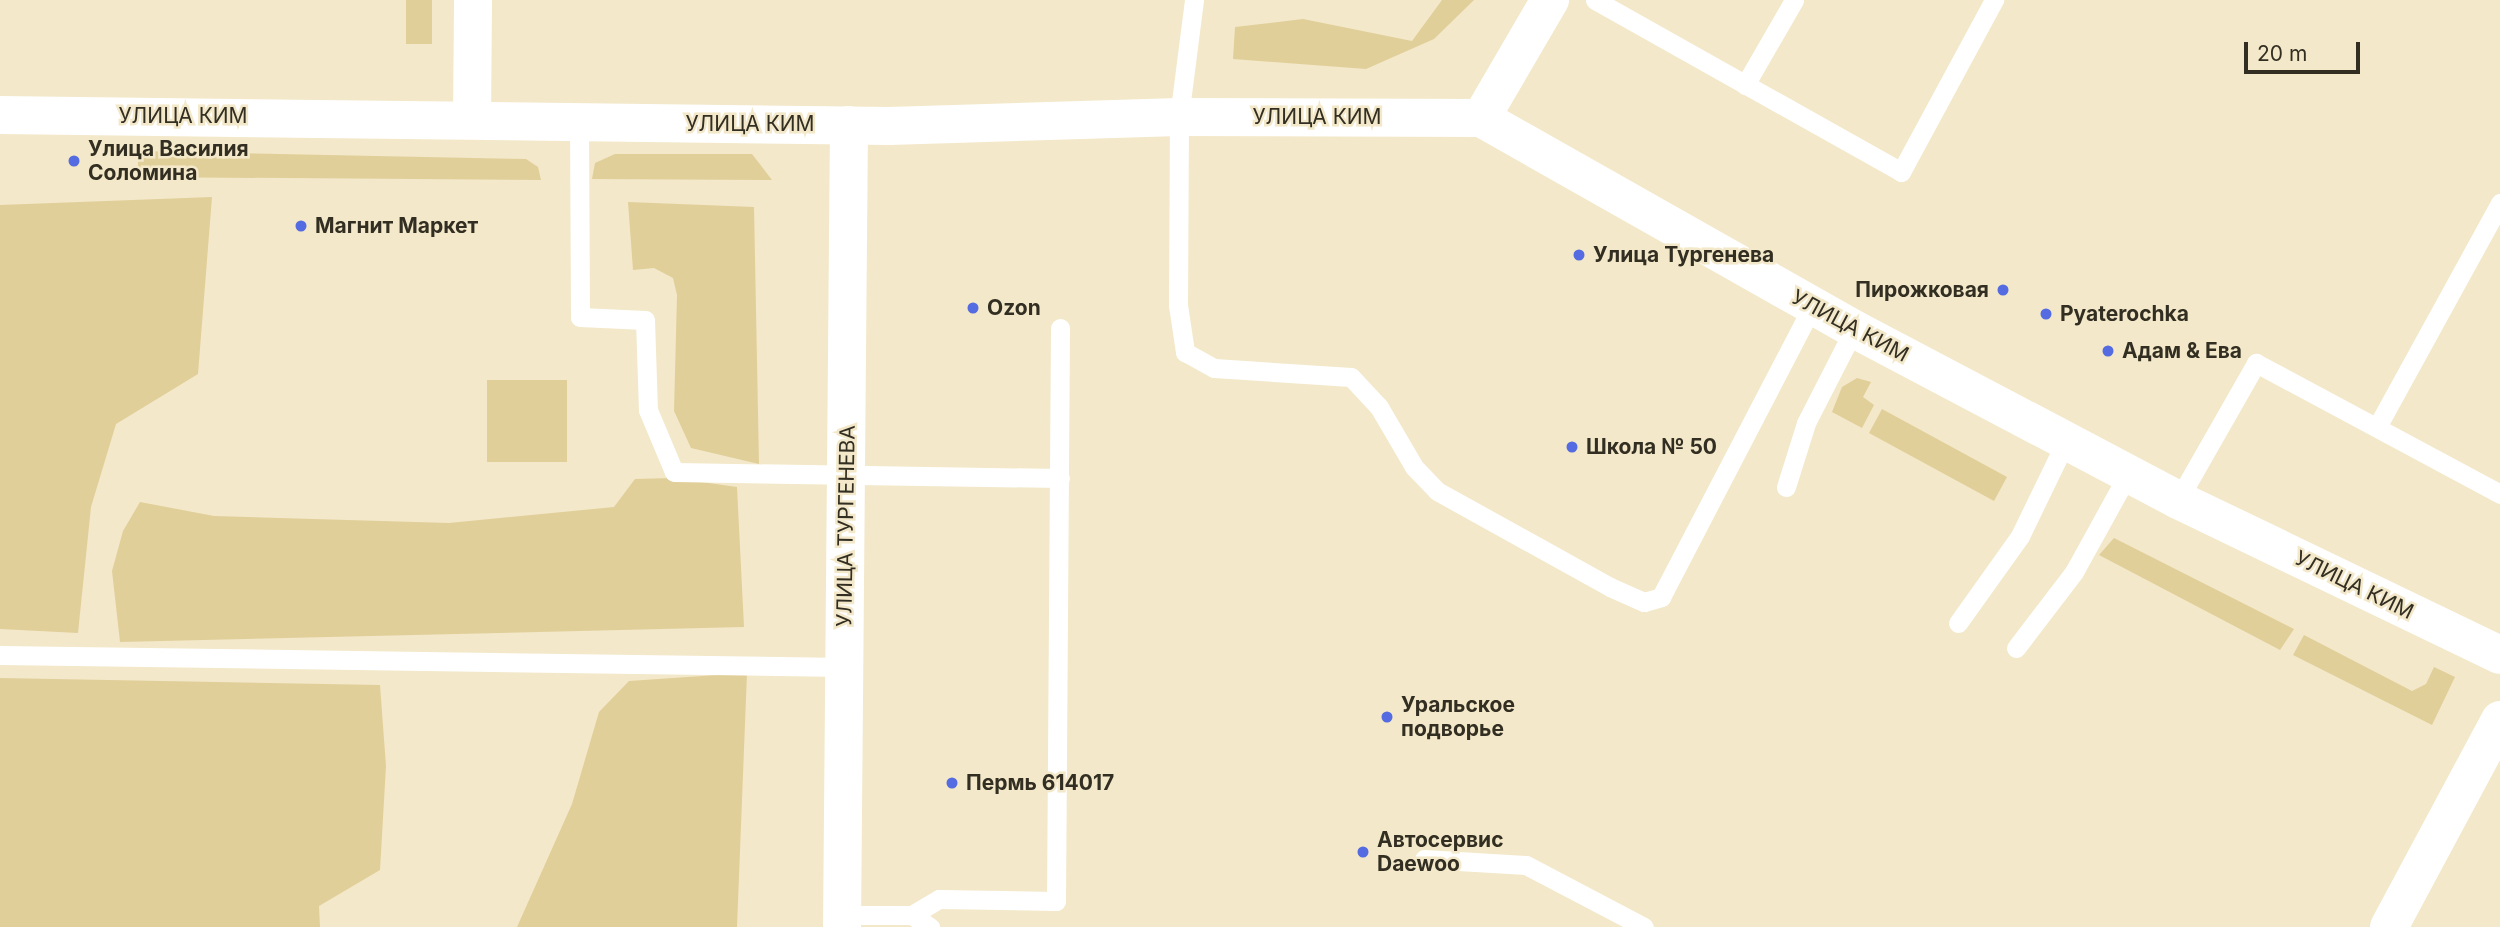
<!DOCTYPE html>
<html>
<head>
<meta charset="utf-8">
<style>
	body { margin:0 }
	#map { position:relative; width:2500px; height:927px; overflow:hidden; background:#f3e8c9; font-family:Inter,sans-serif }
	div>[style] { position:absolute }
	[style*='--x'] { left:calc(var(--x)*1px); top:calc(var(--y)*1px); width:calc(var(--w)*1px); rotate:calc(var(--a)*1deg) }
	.green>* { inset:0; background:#e1cf9a }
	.lane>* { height:19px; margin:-9.5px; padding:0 9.5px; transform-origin:9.5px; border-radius:9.5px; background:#fff }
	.street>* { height:38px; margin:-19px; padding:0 19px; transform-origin:19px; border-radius:19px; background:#fff }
	.secondary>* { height:38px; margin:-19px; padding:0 19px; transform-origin:19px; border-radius:19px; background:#fff }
	.dots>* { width:19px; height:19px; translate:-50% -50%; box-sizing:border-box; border:4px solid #f3e8c9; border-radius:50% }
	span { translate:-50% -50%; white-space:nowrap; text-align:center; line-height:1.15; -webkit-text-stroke:5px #f3e8c9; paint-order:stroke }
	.street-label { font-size:21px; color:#322e22 }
	.poi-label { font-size:21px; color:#322e22; font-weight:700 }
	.left { translate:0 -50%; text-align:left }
	.right { translate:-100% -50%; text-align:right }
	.scale { position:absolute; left:2244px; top:42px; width:116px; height:32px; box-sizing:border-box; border:4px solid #322e22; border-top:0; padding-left:9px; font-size:21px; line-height:24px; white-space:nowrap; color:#322e22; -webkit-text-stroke:5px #f3e8c9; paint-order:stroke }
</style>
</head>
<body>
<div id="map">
	<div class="green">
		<i style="clip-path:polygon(406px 0,432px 0,432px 44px,406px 44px)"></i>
		<i style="clip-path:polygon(1442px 0,1474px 0,1434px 39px,1366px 69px,1233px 59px,1235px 27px,1303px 19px,1412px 41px)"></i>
		<i style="clip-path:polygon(138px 151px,526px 159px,538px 167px,541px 180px,138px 177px)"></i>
		<i style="clip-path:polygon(615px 154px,752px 154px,772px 180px,592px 179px,595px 163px)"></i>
		<i style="clip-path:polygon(212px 197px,198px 374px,116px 424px,91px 507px,78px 633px,0 629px,0 205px)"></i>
		<i style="clip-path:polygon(628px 202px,754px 207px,759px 464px,691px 448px,674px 411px,677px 295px,673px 278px,654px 268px,633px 270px)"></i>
		<i style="clip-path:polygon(1857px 378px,1871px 382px,1863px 397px,1874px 405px,1862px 428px,1832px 412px,1842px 387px)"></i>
		<i style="clip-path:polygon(487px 380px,567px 380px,567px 462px,487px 462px)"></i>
		<i style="clip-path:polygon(1882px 409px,2007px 477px,1994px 501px,1869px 433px)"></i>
		<i style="clip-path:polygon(673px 478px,737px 487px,744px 627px,120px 642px,112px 571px,123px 531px,140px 502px,214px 516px,449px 523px,614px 507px,635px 479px)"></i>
		<i style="clip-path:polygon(2114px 538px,2294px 629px,2280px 650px,2099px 555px)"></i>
		<i style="clip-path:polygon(2304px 635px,2412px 691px,2426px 684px,2434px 667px,2455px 677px,2432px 725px,2293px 655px)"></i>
		<i style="clip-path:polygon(747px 673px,737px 927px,517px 927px,572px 804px,599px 712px,629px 681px)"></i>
		<i style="clip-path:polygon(0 678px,380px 685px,386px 766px,380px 870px,319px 906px,320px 927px,0 927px)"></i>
	</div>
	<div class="lane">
		<i style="--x:1194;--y:0;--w:118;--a:97.3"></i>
		<i style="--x:1179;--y:117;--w:188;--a:90.3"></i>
		<i style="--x:1178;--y:305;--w:48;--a:81.5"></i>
		<i style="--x:1185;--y:352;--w:33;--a:29"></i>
		<i style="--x:1214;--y:368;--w:137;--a:3.8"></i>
		<i style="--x:1351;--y:377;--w:41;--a:47"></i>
		<i style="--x:1379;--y:407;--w:69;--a:59.7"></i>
		<i style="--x:1414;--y:467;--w:33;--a:46"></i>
		<i style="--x:1437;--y:491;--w:198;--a:29"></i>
		<i style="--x:1610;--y:587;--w:37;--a:24"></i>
		<i style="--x:1644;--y:602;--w:18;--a:-16"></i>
		<i style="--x:1661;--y:597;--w:327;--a:-62.5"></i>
		<i style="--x:1595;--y:0;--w:351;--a:29.3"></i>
		<i style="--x:1901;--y:172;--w:196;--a:-61.6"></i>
		<i style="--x:1745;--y:85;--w:98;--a:-60"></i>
		<i style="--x:579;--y:123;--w:194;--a:89.7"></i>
		<i style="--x:580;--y:317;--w:65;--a:2.6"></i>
		<i style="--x:645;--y:320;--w:90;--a:88.1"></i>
		<i style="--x:648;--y:410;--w:67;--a:67.2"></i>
		<i style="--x:674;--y:472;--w:386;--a:0.9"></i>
		<i style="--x:2377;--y:427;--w:256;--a:-61.2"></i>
		<i style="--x:1786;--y:487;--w:67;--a:-72.6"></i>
		<i style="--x:1806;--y:423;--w:106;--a:-62.9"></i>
		<i style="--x:2178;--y:500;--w:158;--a:-60.3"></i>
		<i style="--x:2256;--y:363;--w:277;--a:28.2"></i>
		<i style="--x:1958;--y:623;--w:107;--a:-54.5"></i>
		<i style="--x:2020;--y:536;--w:106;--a:-64.2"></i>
		<i style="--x:2016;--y:648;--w:96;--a:-52.7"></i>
		<i style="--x:2074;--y:572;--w:112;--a:-61.1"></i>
		<i style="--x:0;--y:655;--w:844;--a:0.81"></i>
		<i style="--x:1424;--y:859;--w:102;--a:3.4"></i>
		<i style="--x:1526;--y:865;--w:133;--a:27.7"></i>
		<i style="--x:842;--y:915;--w:70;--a:0"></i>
		<i style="--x:912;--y:915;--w:31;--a:-31"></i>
		<i style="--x:939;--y:899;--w:117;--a:1"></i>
		<i style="--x:1056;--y:901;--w:573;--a:-89.6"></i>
		<i style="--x:912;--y:915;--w:22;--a:34"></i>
	</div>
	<div class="street">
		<i style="--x:472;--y:118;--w:118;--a:-89.5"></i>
		<i style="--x:842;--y:927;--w:802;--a:-89.5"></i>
		<i style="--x:2389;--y:927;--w:235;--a:-61.8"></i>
	</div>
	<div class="secondary">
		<i style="--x:0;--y:115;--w:889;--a:0.71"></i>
		<i style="--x:889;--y:126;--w:290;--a:-1.8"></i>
		<i style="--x:1179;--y:117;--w:302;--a:0.2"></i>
		<i style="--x:1481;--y:118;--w:429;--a:29.5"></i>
		<i style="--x:1854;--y:329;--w:366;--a:27.8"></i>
		<i style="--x:2178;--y:500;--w:357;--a:25.7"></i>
		<i style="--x:1481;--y:118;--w:137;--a:-59.7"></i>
	</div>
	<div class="dots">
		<i style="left:74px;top:161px;background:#546be1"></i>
		<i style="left:301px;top:226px;background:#546be1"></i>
		<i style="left:1579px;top:255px;background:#546be1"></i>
		<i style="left:2003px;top:290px;background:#546be1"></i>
		<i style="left:973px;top:308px;background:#546be1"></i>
		<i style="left:2046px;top:314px;background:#546be1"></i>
		<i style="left:2108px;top:351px;background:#546be1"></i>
		<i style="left:1572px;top:447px;background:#546be1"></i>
		<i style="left:1387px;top:717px;background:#546be1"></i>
		<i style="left:952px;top:783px;background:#546be1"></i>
		<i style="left:1363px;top:852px;background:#546be1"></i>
	</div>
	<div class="street-label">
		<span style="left:183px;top:116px">УЛИЦА КИМ</span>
		<span style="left:1317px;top:117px">УЛИЦА КИМ</span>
		<span style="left:750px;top:124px">УЛИЦА КИМ</span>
		<span style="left:1850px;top:326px;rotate:28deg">УЛИЦА КИМ</span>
		<span style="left:846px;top:526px;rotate:-89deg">УЛИЦА ТУРГЕНЕВА</span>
		<span style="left:2354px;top:585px;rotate:26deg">УЛИЦА КИМ</span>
	</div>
	<div class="poi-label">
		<span class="left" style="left:88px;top:161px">Улица Василия<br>Соломина</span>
		<span class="left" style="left:315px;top:226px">Магнит Маркет</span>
		<span class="left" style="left:1593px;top:255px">Улица Тургенева</span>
		<span class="right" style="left:1989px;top:290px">Пирожковая</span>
		<span class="left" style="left:987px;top:308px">Ozon</span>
		<span class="left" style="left:2060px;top:314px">Pyaterochka</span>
		<span class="left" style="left:2122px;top:351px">Адам &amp; Ева</span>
		<span class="left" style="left:1586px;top:447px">Школа № 50</span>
		<span class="left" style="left:1401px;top:717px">Уральское<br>подворье</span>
		<span class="left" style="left:966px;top:783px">Пермь 614017</span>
		<span class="left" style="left:1377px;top:852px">Автосервис<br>Daewoo</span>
	</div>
	<div class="scale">20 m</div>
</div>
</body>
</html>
